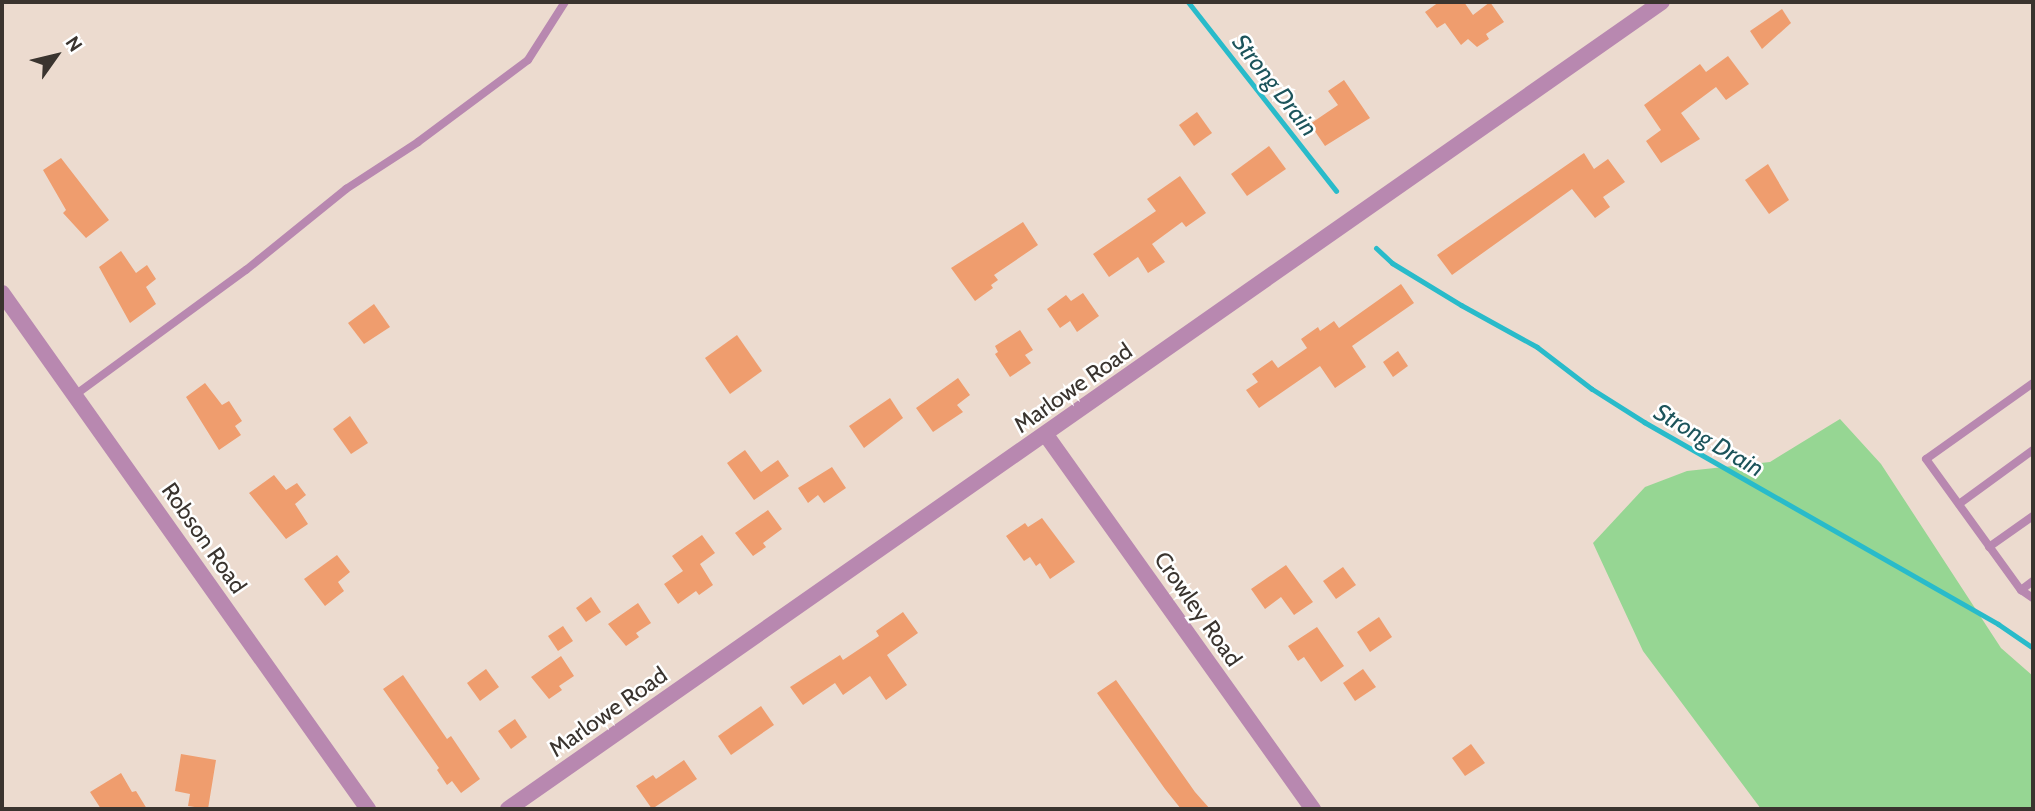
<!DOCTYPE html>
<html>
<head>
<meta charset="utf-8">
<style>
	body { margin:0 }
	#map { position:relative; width:2035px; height:811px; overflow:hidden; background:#ecdbcf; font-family:Cabin,sans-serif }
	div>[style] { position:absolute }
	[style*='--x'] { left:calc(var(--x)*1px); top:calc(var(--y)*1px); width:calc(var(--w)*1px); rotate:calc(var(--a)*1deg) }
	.green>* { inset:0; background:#96d693 }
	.stream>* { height:5px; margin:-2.5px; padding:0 2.5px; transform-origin:2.5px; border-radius:2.5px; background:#29bbca }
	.building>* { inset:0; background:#ef9d6e }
	.lane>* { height:8px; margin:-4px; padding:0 4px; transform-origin:4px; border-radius:4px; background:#b888b0 }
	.street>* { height:16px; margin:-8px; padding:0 8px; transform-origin:8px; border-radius:8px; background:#b888b0 }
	span { translate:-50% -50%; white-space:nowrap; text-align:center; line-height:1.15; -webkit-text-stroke:5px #fff; paint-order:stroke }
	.street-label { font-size:23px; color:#3a342f }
	.water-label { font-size:24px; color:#1c545b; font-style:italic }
	.frame { position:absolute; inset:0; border:4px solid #3a342f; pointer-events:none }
	.north { position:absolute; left:21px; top:21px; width:70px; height:70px; -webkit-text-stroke:5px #fff; paint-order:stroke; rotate:56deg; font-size:19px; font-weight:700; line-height:28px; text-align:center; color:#3a342f }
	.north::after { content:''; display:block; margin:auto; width:24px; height:32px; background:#3a342f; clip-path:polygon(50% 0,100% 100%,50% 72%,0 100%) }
</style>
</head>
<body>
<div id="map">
	<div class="green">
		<i style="clip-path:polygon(1840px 419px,1881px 464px,2001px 648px,2033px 676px,2033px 809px,1761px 809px,1643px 651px,1593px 543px,1645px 487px,1687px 471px,1770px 462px)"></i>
	</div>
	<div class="stream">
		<i style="--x:1188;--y:2;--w:240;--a:51.9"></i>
		<i style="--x:1376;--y:248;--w:22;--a:43"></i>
		<i style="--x:1392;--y:263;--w:81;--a:31.3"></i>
		<i style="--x:1461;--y:305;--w:87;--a:28.9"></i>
		<i style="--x:1537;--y:347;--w:69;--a:37.4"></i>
		<i style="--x:1592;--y:389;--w:62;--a:32.4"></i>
		<i style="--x:1644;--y:422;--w:408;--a:29.7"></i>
		<i style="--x:1998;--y:624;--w:42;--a:34.4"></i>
	</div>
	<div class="building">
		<i style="clip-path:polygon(1439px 2px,1464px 2px,1473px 15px,1490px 2px,1504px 22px,1486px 34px,1489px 39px,1477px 47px,1468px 39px,1461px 45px,1445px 23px,1437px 28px,1425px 12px)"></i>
		<i style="clip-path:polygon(1782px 9px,1791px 23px,1762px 49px,1750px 31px)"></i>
		<i style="clip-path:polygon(1728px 56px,1749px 84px,1726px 100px,1716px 87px,1681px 113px,1700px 139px,1661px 163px,1646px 141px,1661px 130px,1644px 105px,1700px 64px,1706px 72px)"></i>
		<i style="clip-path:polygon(1344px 80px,1370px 118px,1325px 146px,1310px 124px,1338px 105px,1328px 91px)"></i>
		<i style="clip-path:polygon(1197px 112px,1212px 133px,1194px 146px,1179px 125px)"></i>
		<i style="clip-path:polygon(1269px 146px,1286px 169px,1247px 196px,1231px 174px)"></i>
		<i style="clip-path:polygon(1584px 153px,1594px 169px,1608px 159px,1625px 182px,1603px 197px,1610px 207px,1595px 218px,1572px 189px,1452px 275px,1437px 255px)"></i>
		<i style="clip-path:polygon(61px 158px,109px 220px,86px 238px,63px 213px,66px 210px,43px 170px)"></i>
		<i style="clip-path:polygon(1768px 164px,1789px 200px,1769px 214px,1745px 180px)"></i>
		<i style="clip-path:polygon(1180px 176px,1206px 213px,1186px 227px,1182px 222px,1152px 244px,1165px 262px,1148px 273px,1138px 257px,1109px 277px,1093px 254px,1156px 211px,1147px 199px)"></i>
		<i style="clip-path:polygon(1023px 222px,1038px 245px,994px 275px,998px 280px,991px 285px,993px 288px,975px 301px,951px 268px)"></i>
		<i style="clip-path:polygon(121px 251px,136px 273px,147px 265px,156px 279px,146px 287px,156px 304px,130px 323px,99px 267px)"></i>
		<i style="clip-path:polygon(1401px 284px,1414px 303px,1352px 346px,1366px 367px,1335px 388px,1320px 366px,1259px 408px,1246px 390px,1258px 382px,1252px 374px,1272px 360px,1278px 368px,1307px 348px,1301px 339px,1318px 327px,1320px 331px,1334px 321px,1339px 328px)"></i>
		<i style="clip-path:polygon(1083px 293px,1099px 316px,1077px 332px,1070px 321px,1060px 328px,1047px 309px,1066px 295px,1071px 301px)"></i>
		<i style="clip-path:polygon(374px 304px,390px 327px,364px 344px,348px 323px)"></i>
		<i style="clip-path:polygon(1020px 330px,1033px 350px,1025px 355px,1031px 363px,1010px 377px,995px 354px,998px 352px,995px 346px)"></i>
		<i style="clip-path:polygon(737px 335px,762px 371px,730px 394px,705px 358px)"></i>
		<i style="clip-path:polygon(1398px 351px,1408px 366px,1393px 377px,1383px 362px)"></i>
		<i style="clip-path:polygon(958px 378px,970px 395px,957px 405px,963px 412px,933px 432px,916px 408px)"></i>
		<i style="clip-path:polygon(205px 383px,222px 405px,229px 401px,242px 421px,235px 426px,241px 435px,219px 450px,186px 397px)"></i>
		<i style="clip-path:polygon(890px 398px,903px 418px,864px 448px,849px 426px)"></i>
		<i style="clip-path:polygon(350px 416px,368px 443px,351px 454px,333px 429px)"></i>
		<i style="clip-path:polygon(745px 450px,761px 472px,778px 460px,789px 476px,754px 500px,727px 463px)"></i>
		<i style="clip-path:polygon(832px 467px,846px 488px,824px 503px,818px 495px,808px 503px,798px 488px)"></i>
		<i style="clip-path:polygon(274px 475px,286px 490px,297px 483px,306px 495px,295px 504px,308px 524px,286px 539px,249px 493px)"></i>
		<i style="clip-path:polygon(768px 510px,782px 529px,763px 543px,766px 547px,753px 556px,735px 533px)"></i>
		<i style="clip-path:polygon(1042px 518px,1075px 562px,1050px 579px,1040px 563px,1036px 566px,1030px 557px,1024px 561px,1006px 536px,1025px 523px,1028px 527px)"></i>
		<i style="clip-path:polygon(702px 535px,715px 553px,700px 564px,713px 585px,699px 595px,696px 591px,678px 604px,664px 584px,683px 571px,672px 556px)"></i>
		<i style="clip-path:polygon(337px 555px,350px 572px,338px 582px,344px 591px,325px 606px,304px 579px)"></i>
		<i style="clip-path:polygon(1286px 565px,1313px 602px,1294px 615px,1281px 597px,1265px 609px,1251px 589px)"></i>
		<i style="clip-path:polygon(1343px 567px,1356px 585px,1336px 599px,1323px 581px)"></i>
		<i style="clip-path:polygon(591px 597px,601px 612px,586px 622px,576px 608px)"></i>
		<i style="clip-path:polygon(638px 603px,651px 623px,636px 633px,639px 637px,626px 646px,608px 624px)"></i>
		<i style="clip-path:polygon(903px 612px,918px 633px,887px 655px,907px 685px,886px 700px,870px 676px,843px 695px,835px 683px,803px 705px,790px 687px,840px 655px,843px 660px,879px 636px,876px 631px)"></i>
		<i style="clip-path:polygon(1379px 617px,1392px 637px,1370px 652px,1357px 632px)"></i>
		<i style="clip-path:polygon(563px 626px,573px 641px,558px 651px,548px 636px)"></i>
		<i style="clip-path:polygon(1317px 627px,1344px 666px,1321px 682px,1304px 657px,1298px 661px,1288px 646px)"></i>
		<i style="clip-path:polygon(561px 656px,574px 676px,559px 686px,562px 690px,549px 699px,531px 677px)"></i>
		<i style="clip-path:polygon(486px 669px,499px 687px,480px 701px,467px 683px)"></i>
		<i style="clip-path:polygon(1363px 669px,1376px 687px,1355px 701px,1343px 683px)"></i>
		<i style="clip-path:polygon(403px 675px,447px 739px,451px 736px,480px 779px,461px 793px,452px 781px,447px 785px,437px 770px,439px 768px,383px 689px)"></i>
		<i style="clip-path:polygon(1116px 680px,1195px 792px,1210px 809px,1181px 809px,1165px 789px,1097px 693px)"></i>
		<i style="clip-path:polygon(761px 706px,774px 725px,731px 755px,718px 736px)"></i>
		<i style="clip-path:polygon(515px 719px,527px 737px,511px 749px,498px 731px)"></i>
		<i style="clip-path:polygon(1471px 744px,1485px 763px,1465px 776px,1452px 758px)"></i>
		<i style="clip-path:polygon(181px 754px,216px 760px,208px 809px,188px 806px,190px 794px,175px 791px)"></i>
		<i style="clip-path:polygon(684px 760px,697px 779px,652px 809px,636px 786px,653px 775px,656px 779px)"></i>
		<i style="clip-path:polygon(121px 773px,132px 792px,136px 791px,147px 809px,101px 809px,90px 792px)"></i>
	</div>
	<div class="lane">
		<i style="--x:2033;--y:383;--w:131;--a:144.6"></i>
		<i style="--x:1926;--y:459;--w:162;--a:54.1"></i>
		<i style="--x:2021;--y:590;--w:14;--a:34"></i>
		<i style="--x:75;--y:395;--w:212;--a:-36.2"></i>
		<i style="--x:246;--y:270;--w:129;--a:-39"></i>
		<i style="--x:346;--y:189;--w:86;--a:-33.1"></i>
		<i style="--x:418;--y:142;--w:137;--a:-36.7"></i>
		<i style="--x:528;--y:60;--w:69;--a:-57.5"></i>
		<i style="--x:1959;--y:504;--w:92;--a:-36.1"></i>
		<i style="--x:1989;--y:547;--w:54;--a:-35.2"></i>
		<i style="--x:2021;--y:590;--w:15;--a:-37"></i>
	</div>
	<div class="street">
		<i style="--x:2;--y:293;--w:633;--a:54.65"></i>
		<i style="--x:1046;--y:435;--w:460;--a:54.5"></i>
		<i style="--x:508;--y:809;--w:1408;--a:-34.97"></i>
	</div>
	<div class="street-label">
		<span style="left:1073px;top:388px;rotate:-35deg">Marlowe Road</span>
		<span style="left:204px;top:538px;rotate:55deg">Robson Road</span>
		<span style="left:1198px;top:609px;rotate:55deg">Crowley Road</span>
		<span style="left:608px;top:712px;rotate:-35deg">Marlowe Road</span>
	</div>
	<div class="water-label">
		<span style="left:1275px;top:85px;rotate:52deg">Strong Drain</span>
		<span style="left:1709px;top:440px;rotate:30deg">Strong Drain</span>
	</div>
	<div class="frame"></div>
	<div class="north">N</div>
</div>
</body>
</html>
